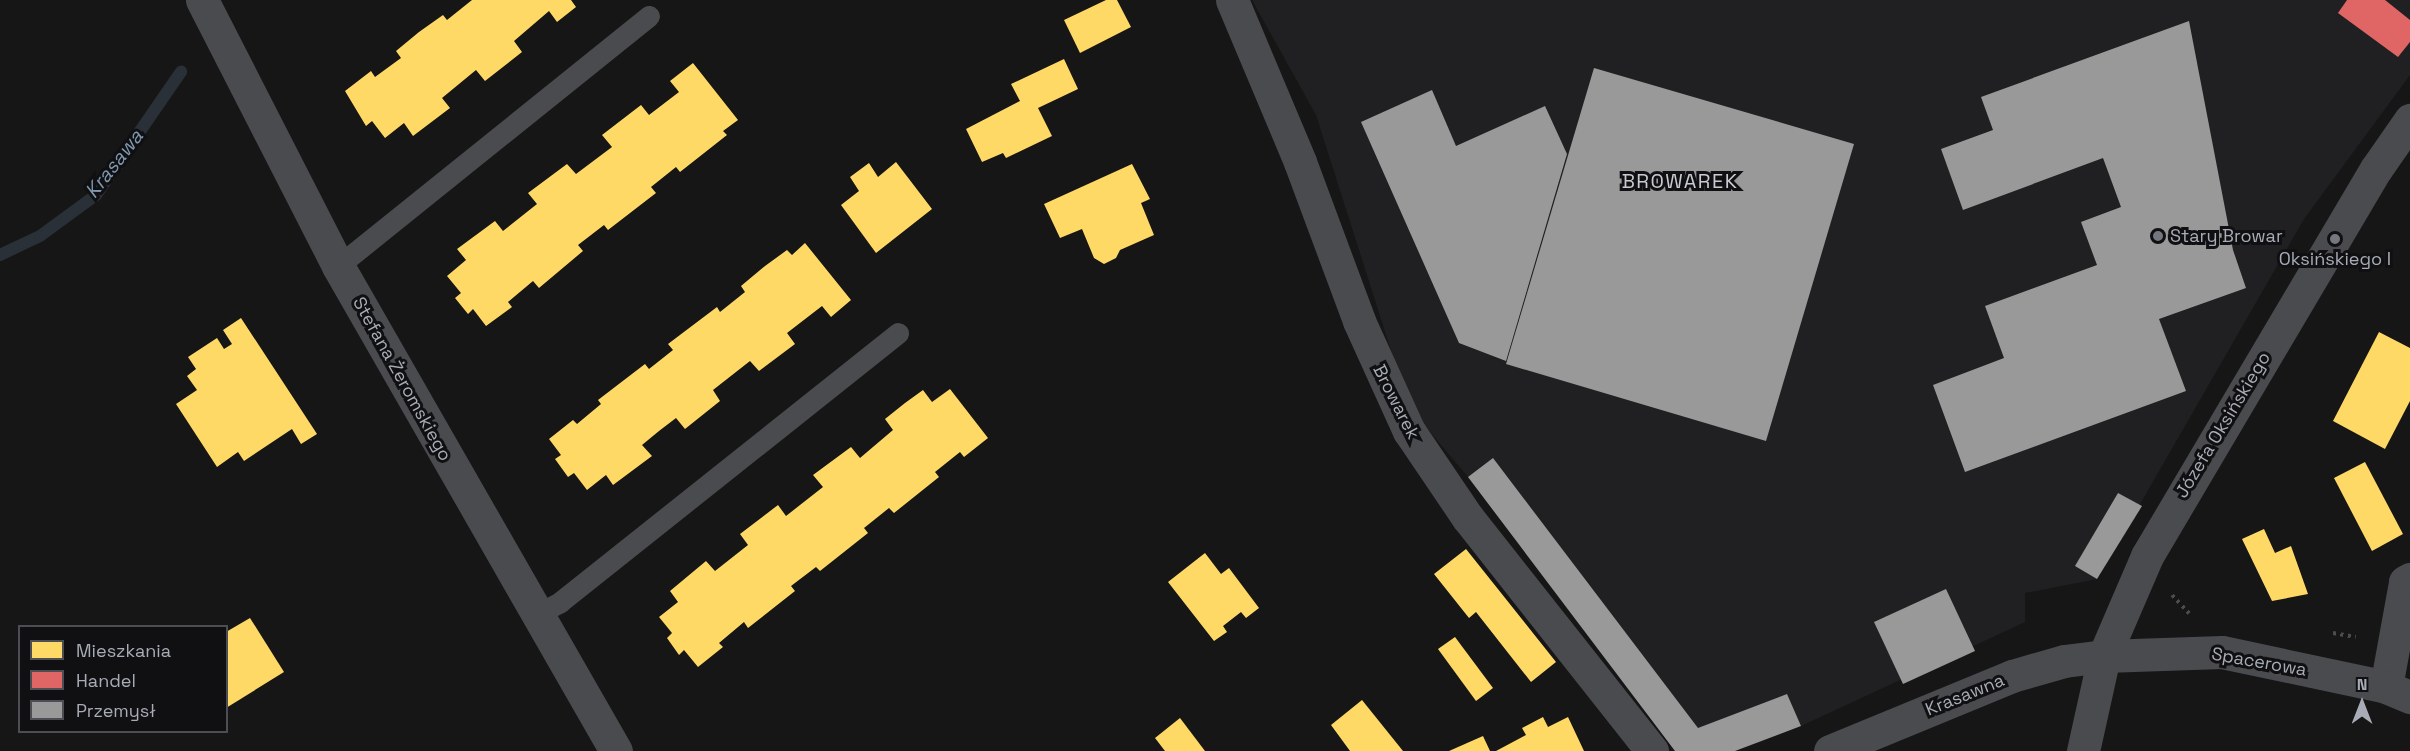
<!DOCTYPE html>
<html>
<head>
<meta charset="utf-8">
<style>
	body { margin:0 }
	#map { position:relative; width:2410px; height:751px; overflow:hidden; background:#161616; font-family:"Space Grotesk",sans-serif }
	div>[style] { position:absolute }
	[style*='--x'] { left:calc(var(--x)*1px); top:calc(var(--y)*1px); width:calc(var(--w)*1px); rotate:calc(var(--a)*1deg) }
	.built>* { inset:0; background:#202022 }
	.homes>* { inset:0; background:#ffd966 }
	.shops>* { inset:0; background:#e06666 }
	.industry>* { inset:0; background:#999 }
	.stream>* { height:12px; margin:-6px; padding:0 6px; transform-origin:6px; border-radius:6px; background:#2a3037 }
	.path>* { height:4px; margin-top:-2px; transform-origin:0; background:repeating-linear-gradient(90deg,#4c4d50 0 3px,transparent 0 7.5px) }
	.service>* { height:21px; margin:-10.5px; padding:0 10.5px; transform-origin:10.5px; border-radius:10.5px; background:#4a4b4e }
	.minor>* { height:33px; margin:-16.5px; padding:0 16.5px; transform-origin:16.5px; border-radius:16.5px; background:#4a4b4e }
	.dots>* { width:16px; height:16px; translate:-50% -50%; box-sizing:border-box; border:3px solid #101012; border-radius:50% }
	span { translate:-50% -50%; white-space:nowrap; text-align:center; line-height:1.15; -webkit-text-stroke:6px #101012; paint-order:stroke }
	.poi-label { font-size:18px; color:#a7acb6 }
	.left { translate:0 -50%; text-align:left }
	.street-label { font-size:18px; color:#a7acb6 }
	.water-label { font-size:20px; color:#8099b0; font-style:italic }
	.neighbourhood-label { font-size:20px; color:#c8cbd2; letter-spacing:1.5px }
	.legend { position:absolute; left:18px; top:625px; width:210px; height:108px; box-sizing:border-box; background:#101012; border:2px solid #4c4e54; margin:0; padding:8px 10px; list-style:none; font-size:18px; color:#a7acb6 }
	.legend li { display:flex; align-items:center; gap:12px; height:30px }
	.legend b { width:30px; border:2px solid #4c4e54 }
	.north { position:absolute; left:2332px; top:673px; width:60px; height:60px; -webkit-text-stroke:4px #101012; paint-order:stroke; rotate:0deg; font-size:16px; font-weight:700; line-height:24px; text-align:center; color:#a7acb6 }
	.north::after { content:''; display:block; margin:auto; width:21px; height:27px; background:#a7acb6; clip-path:polygon(50% 0,100% 100%,50% 72%,0 100%) }
</style>
</head>
<body>
<div id="map">
	<div class="built">
		<i style="clip-path:polygon(1252px 0,2410px 0,2410px 75px,2304px 219px,2097px 579px,2025px 593px,2025px 622px,1801px 726px,1735px 751px,1675px 751px,1468px 477px,1409px 407px,1316px 115px)"></i>
	</div>
	<div class="homes">
		<i style="clip-path:polygon(472px 0,571px 0,576px 7px,557px 22px,549px 11px,514px 41px,522px 52px,485px 81px,476px 70px,442px 98px,450px 108px,413px 136px,404px 123px,385px 138px,372px 121px,366px 126px,345px 91px,371px 71px,375px 77px,401px 58px,396px 51px,419px 32px,443px 15px,447px 20px)"></i>
		<i style="clip-path:polygon(1106px 0,1117px 0,1131px 27px,1080px 53px,1064px 20px)"></i>
		<i style="clip-path:polygon(1064px 59px,1078px 89px,1038px 108px,1052px 136px,1006px 158px,1003px 153px,982px 162px,966px 129px,1020px 101px,1011px 84px)"></i>
		<i style="clip-path:polygon(693px 63px,738px 120px,723px 131px,727px 135px,680px 172px,676px 167px,651px 187px,656px 193px,608px 230px,604px 225px,578px 245px,583px 251px,539px 288px,533px 281px,508px 302px,512px 307px,486px 326px,473px 309px,468px 314px,455px 298px,461px 293px,447px 276px,466px 260px,457px 249px,495px 221px,503px 231px,537px 204px,528px 193px,567px 164px,576px 174px,612px 147px,602px 135px,641px 105px,649px 115px,679px 92px,670px 81px)"></i>
		<i style="clip-path:polygon(896px 162px,932px 209px,876px 253px,841px 205px,859px 191px,850px 177px,869px 163px,878px 177px)"></i>
		<i style="clip-path:polygon(1132px 164px,1150px 199px,1141px 203px,1154px 235px,1120px 250px,1116px 258px,1104px 264px,1094px 258px,1082px 229px,1060px 238px,1044px 204px)"></i>
		<i style="clip-path:polygon(805px 243px,851px 300px,831px 317px,822px 306px,787px 333px,795px 344px,759px 371px,750px 361px,713px 390px,720px 401px,685px 429px,676px 418px,659px 431px,642px 445px,652px 456px,613px 485px,606px 475px,587px 490px,574px 473px,568px 477px,555px 459px,561px 455px,549px 439px,573px 420px,577px 424px,601px 404px,598px 400px,645px 364px,649px 369px,673px 350px,668px 344px,717px 307px,720px 312px,745px 292px,741px 286px,765px 266px,787px 250px,792px 255px)"></i>
		<i style="clip-path:polygon(241px 318px,317px 434px,301px 444px,292px 429px,244px 461px,238px 452px,217px 467px,176px 404px,197px 390px,187px 376px,196px 369px,188px 357px,217px 338px,224px 349px,232px 344px,223px 330px)"></i>
		<i style="clip-path:polygon(2379px 332px,2410px 348px,2410px 401px,2385px 449px,2333px 421px)"></i>
		<i style="clip-path:polygon(950px 389px,988px 438px,964px 457px,960px 452px,935px 472px,939px 477px,894px 513px,889px 508px,864px 528px,868px 533px,820px 571px,816px 567px,791px 586px,795px 591px,748px 628px,744px 622px,719px 643px,723px 647px,698px 667px,684px 650px,679px 655px,667px 638px,672px 633px,659px 617px,678px 602px,670px 591px,706px 561px,715px 571px,748px 545px,740px 534px,778px 505px,786px 516px,823px 487px,813px 475px,851px 447px,860px 458px,893px 430px,885px 419px,905px 403px,923px 390px,932px 402px)"></i>
		<i style="clip-path:polygon(2365px 462px,2403px 534px,2372px 551px,2334px 478px)"></i>
		<i style="clip-path:polygon(2264px 529px,2275px 553px,2291px 546px,2308px 594px,2272px 601px,2242px 539px)"></i>
		<i style="clip-path:polygon(1466px 549px,1556px 662px,1531px 682px,1476px 612px,1469px 618px,1434px 574px)"></i>
		<i style="clip-path:polygon(1205px 553px,1221px 574px,1229px 568px,1259px 608px,1246px 618px,1241px 612px,1223px 626px,1227px 632px,1214px 641px,1168px 582px)"></i>
		<i style="clip-path:polygon(250px 618px,284px 672px,226px 708px,226px 632px)"></i>
		<i style="clip-path:polygon(1455px 637px,1493px 688px,1476px 701px,1438px 649px)"></i>
		<i style="clip-path:polygon(1362px 700px,1403px 751px,1350px 751px,1331px 725px)"></i>
		<i style="clip-path:polygon(1543px 717px,1548px 727px,1568px 717px,1584px 751px,1496px 751px,1526px 735px,1522px 728px)"></i>
		<i style="clip-path:polygon(1180px 718px,1205px 751px,1165px 751px,1155px 738px)"></i>
		<i style="clip-path:polygon(1483px 736px,1490px 751px,1449px 751px)"></i>
	</div>
	<div class="shops">
		<i style="clip-path:polygon(2347px 0,2385px 0,2410px 20px,2410px 42px,2398px 57px,2338px 13px)"></i>
	</div>
	<div class="industry">
		<i style="clip-path:polygon(2189px 21px,2233px 250px,2246px 288px,2159px 319px,2186px 391px,1965px 472px,1933px 385px,2004px 358px,1985px 306px,2097px 265px,2081px 222px,2121px 207px,2103px 158px,1963px 210px,1941px 149px,1993px 130px,1981px 97px)"></i>
		<i style="clip-path:polygon(1594px 68px,1854px 144px,1766px 441px,1506px 364px)"></i>
		<i style="clip-path:polygon(1432px 90px,1456px 146px,1545px 106px,1567px 154px,1506px 361px,1459px 343px,1361px 122px)"></i>
		<i style="clip-path:polygon(1493px 458px,1698px 728px,1787px 694px,1801px 726px,1735px 751px,1675px 751px,1468px 477px)"></i>
		<i style="clip-path:polygon(2118px 493px,2142px 506px,2097px 579px,2075px 566px)"></i>
		<i style="clip-path:polygon(1946px 589px,1975px 651px,1903px 684px,1874px 622px)"></i>
	</div>
	<div class="stream">
		<i style="--x:0;--y:255;--w:44;--a:-25.4"></i>
		<i style="--x:40;--y:236;--w:69;--a:-36.2"></i>
		<i style="--x:96;--y:195;--w:150;--a:-55.4"></i>
	</div>
	<div class="path">
		<i style="--x:2172;--y:595;--w:25;--a:47"></i>
		<i style="--x:2333;--y:633;--w:23;--a:10"></i>
	</div>
	<div class="service">
		<i style="--x:338;--y:266;--w:399;--a:-38.8"></i>
		<i style="--x:535;--y:615;--w:28;--a:-27"></i>
		<i style="--x:560;--y:602;--w:432;--a:-38.5"></i>
	</div>
	<div class="minor">
		<i style="--x:202;--y:0;--w:299;--a:62.9"></i>
		<i style="--x:338;--y:266;--w:559;--a:60.18"></i>
		<i style="--x:1232;--y:0;--w:176;--a:67.2"></i>
		<i style="--x:1300;--y:162;--w:170;--a:69.6"></i>
		<i style="--x:1359;--y:321;--w:121;--a:65.6"></i>
		<i style="--x:1409;--y:431;--w:105;--a:55.9"></i>
		<i style="--x:1468;--y:518;--w:297;--a:51.7"></i>
		<i style="--x:2386;--y:687;--w:107;--a:-79.7"></i>
		<i style="--x:2405;--y:582;--w:6;--a:-31"></i>
		<i style="--x:1830;--y:751;--w:197;--a:-22.4"></i>
		<i style="--x:2012;--y:676;--w:54;--a:-16.1"></i>
		<i style="--x:2064;--y:661;--w:40;--a:-7.1"></i>
		<i style="--x:2104;--y:656;--w:118;--a:-1.9"></i>
		<i style="--x:2222;--y:652;--w:168;--a:12"></i>
		<i style="--x:2386;--y:687;--w:26;--a:23"></i>
		<i style="--x:2083;--y:751;--w:97;--a:-77.5"></i>
		<i style="--x:2104;--y:656;--w:109;--a:-66.7"></i>
		<i style="--x:2147;--y:556;--w:450;--a:-59.4"></i>
		<i style="--x:2376;--y:169;--w:60;--a:-55.2"></i>
	</div>
	<div class="dots">
		<i style="left:2158px;top:236px;background:#74787e"></i>
		<i style="left:2335px;top:239px;background:#74787e"></i>
	</div>
	<div class="poi-label">
		<span class="left" style="left:2170px;top:236px">Stary Browar</span>
		<span style="left:2335px;top:259px">Oksińskiego I</span>
	</div>
	<div class="street-label">
		<span style="left:402px;top:379px;rotate:61deg">Stefana Żeromskiego</span>
		<span style="left:1396px;top:402px;rotate:63deg">Browarek</span>
		<span style="left:2223px;top:425px;rotate:-59deg">Józefa Oksińskiego</span>
		<span style="left:2259px;top:662px;rotate:10deg">Spacerowa</span>
		<span style="left:1965px;top:695px;rotate:-22deg">Krasawna</span>
	</div>
	<div class="water-label">
		<span style="left:114px;top:164px;rotate:-52deg">Krasawa</span>
	</div>
	<div class="neighbourhood-label">
		<span style="left:1680px;top:181px">BROWAREK</span>
	</div>
	<ul class="legend">
	<li><b style="height:16px;background:#ffd966"></b>Mieszkania</li>
	<li><b style="height:16px;background:#e06666"></b>Handel</li>
	<li><b style="height:16px;background:#999"></b>Przemysł</li>
	</ul>
	<div class="north">N</div>
</div>
</body>
</html>
